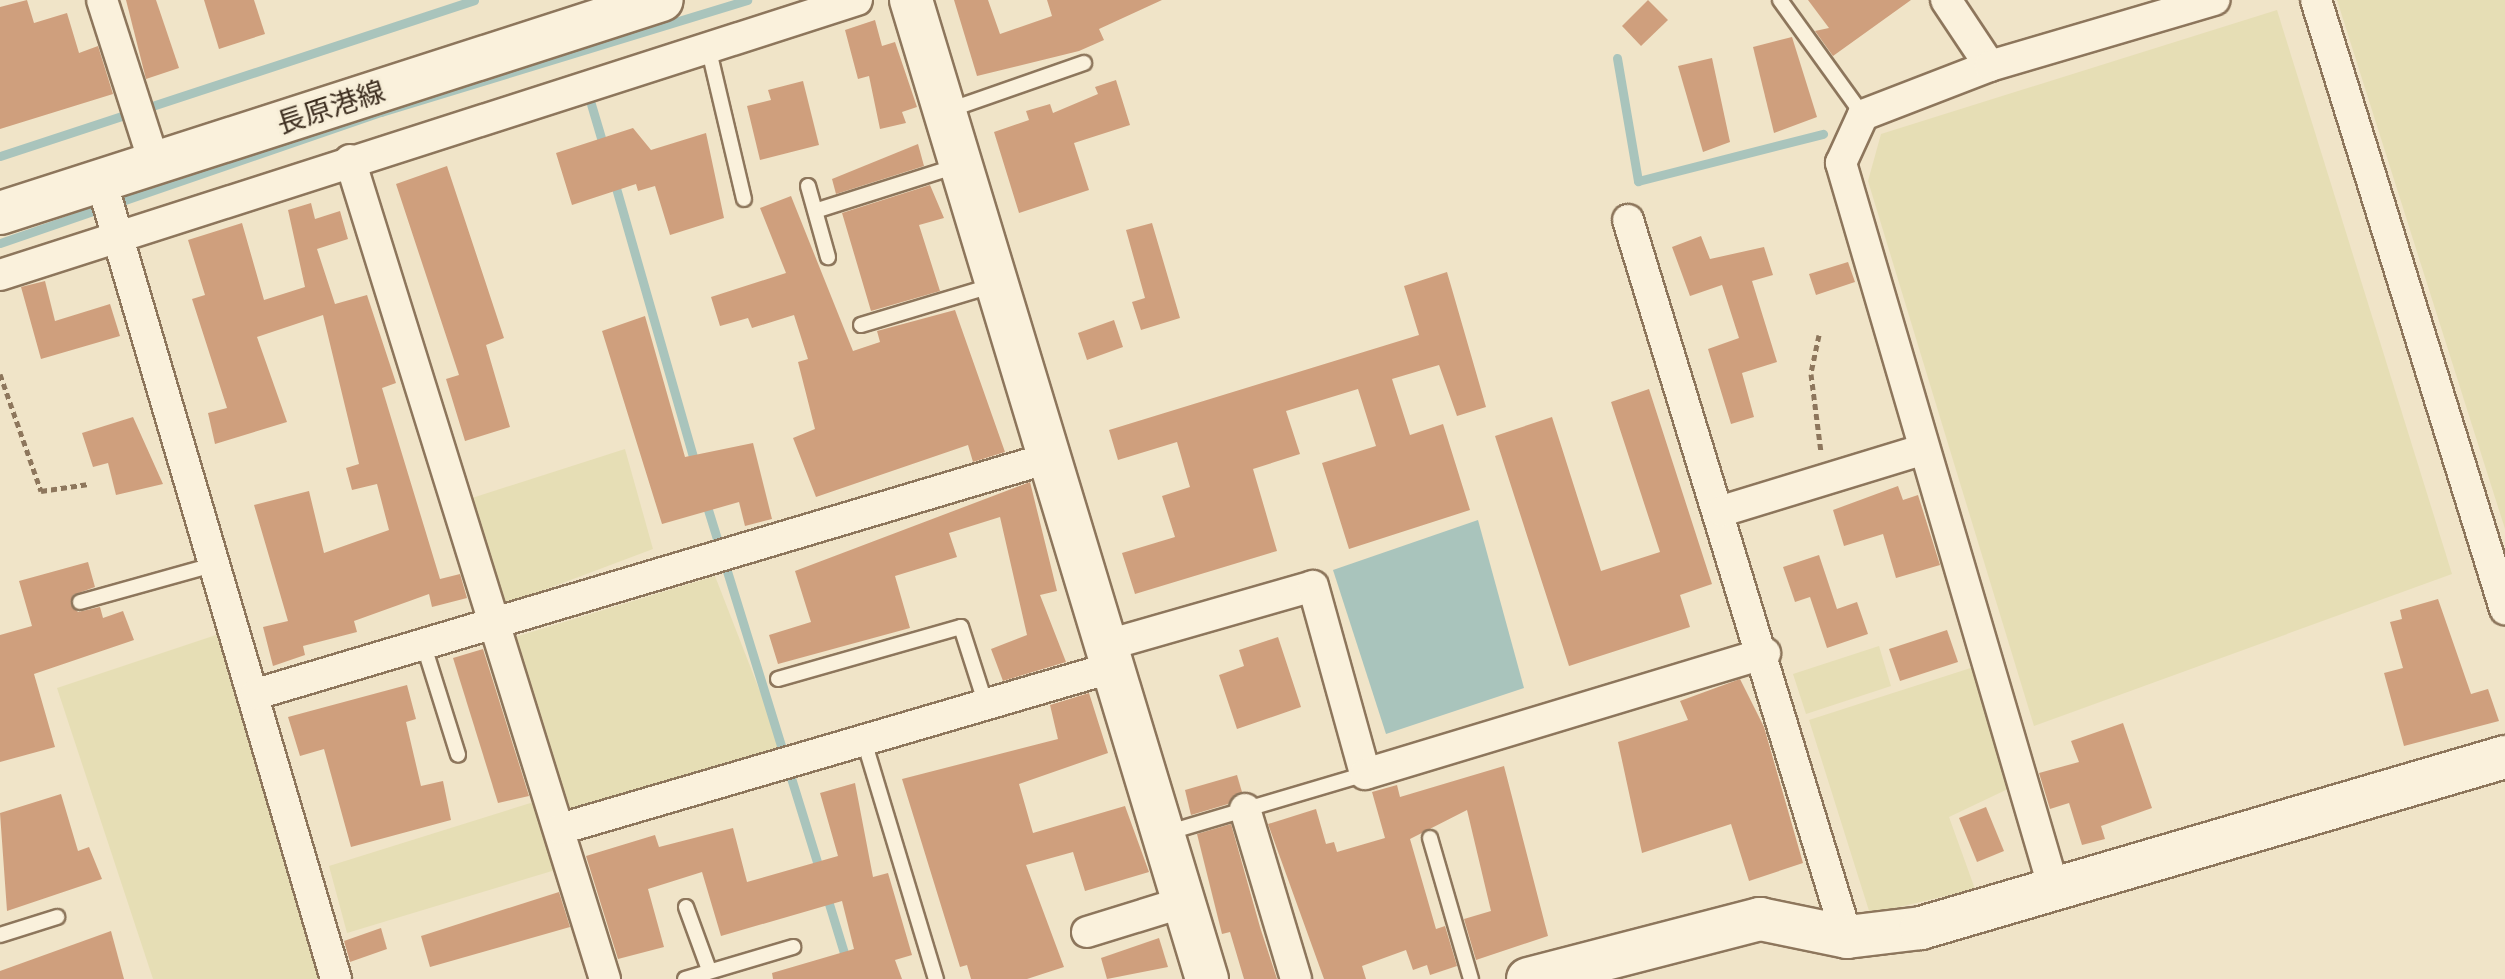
<!DOCTYPE html>
<html>
<head>
<meta charset="utf-8">
<style>
	body { margin:0 }
	#map { position:relative; width:2505px; height:979px; overflow:hidden; background:#f0e4c8; font-family:"PT Serif","Noto Sans JP",serif }
	div>[style] { position:absolute }
	[style*='--x'] { left:calc(var(--x)*1px); top:calc(var(--y)*1px); width:calc(var(--w)*1px); rotate:calc(var(--a)*1deg) }
	.farmland>* { inset:0; background:#e6deb5 }
	.water>* { inset:0; background:#a9c4bc }
	.stream>* { height:9px; margin:-4.5px; padding:0 4.5px; transform-origin:4.5px; border-radius:4.5px; background:#a9c4bc }
	.building>* { inset:0; background:#cf9f7d }
	.path>* { height:5px; margin-top:-2.5px; transform-origin:0; background:repeating-linear-gradient(90deg,#8d765c 0 6px,transparent 0 10px) }
	.roads { filter:drop-shadow(2px 0 #8d765c) drop-shadow(-2px 0 #8d765c) drop-shadow(0 2px #8d765c) drop-shadow(0 -2px #8d765c) }
	.lane>* { height:14px; margin:-7px; padding:0 7px; transform-origin:7px; border-radius:7px; background:#faf1dc }
	.street>* { height:30px; margin:-15px; padding:0 15px; transform-origin:15px; border-radius:15px; background:#faf1dc }
	.secondary>* { height:42px; margin:-21px; padding:0 21px; transform-origin:21px; border-radius:21px; background:#faf1dc }
	span { translate:-50% -50%; white-space:nowrap; text-align:center; line-height:1.15; -webkit-text-stroke:6px #f7eed8; paint-order:stroke }
	.street-label { font-size:28px; color:#3d2e20 }
</style>
</head>
<body>
<div id="map">
	<div class="farmland">
		<i style="clip-path:polygon(2337px 0,2505px 0,2505px 529px)"></i>
		<i style="clip-path:polygon(2277px 10px,2452px 574px,2034px 726px,1868px 181px,1881px 134px)"></i>
		<i style="clip-path:polygon(625px 449px,653px 549px,501px 606px,469px 499px)"></i>
		<i style="clip-path:polygon(715px 576px,783px 751px,569px 814px,515px 637px)"></i>
		<i style="clip-path:polygon(225px 632px,325px 979px,153px 979px,57px 688px)"></i>
		<i style="clip-path:polygon(1879px 646px,1891px 686px,1806px 714px,1793px 674px)"></i>
		<i style="clip-path:polygon(1980px 665px,2010px 788px,1949px 817px,1975px 889px,1870px 914px,1809px 720px)"></i>
		<i style="clip-path:polygon(537px 801px,562px 868px,347px 933px,329px 866px)"></i>
	</div>
	<div class="water">
		<i style="clip-path:polygon(1478px 520px,1524px 688px,1386px 734px,1333px 570px)"></i>
	</div>
	<div class="stream">
		<i style="--x:1617;--y:58;--w:125;--a:80.3"></i>
		<i style="--x:1638;--y:181;--w:191;--a:-14.3"></i>
		<i style="--x:591;--y:104;--w:46;--a:73.5"></i>
		<i style="--x:0;--y:156;--w:499;--a:-18.2"></i>
		<i style="--x:614;--y:181;--w:298;--a:74"></i>
		<i style="--x:0;--y:243;--w:403;--a:-19"></i>
		<i style="--x:381;--y:112;--w:383;--a:-17"></i>
		<i style="--x:705;--y:500;--w:389;--a:72.8"></i>
		<i style="--x:826;--y:894;--w:89;--a:73"></i>
	</div>
	<div class="building">
		<i style="clip-path:polygon(27px 0,34px 23px,67px 13px,79px 53px,98px 46px,113px 94px,0 129px,0 7px)"></i>
		<i style="clip-path:polygon(126px 0,156px 0,179px 68px,146px 79px)"></i>
		<i style="clip-path:polygon(204px 0,254px 0,265px 34px,219px 49px)"></i>
		<i style="clip-path:polygon(954px 0,988px 0,1000px 34px,1052px 16px,1047px 0,1162px 0,1099px 29px,1104px 40px,1079px 51px,977px 76px)"></i>
		<i style="clip-path:polygon(1648px 0,1668px 20px,1641px 46px,1622px 26px)"></i>
		<i style="clip-path:polygon(1808px 0,1911px 0,1833px 56px,1815px 31px,1829px 28px)"></i>
		<i style="clip-path:polygon(875px 20px,882px 46px,895px 42px,917px 107px,902px 112px,906px 123px,880px 129px,869px 76px,858px 79px,845px 30px)"></i>
		<i style="clip-path:polygon(1792px 37px,1817px 117px,1774px 133px,1753px 47px)"></i>
		<i style="clip-path:polygon(1712px 58px,1730px 142px,1703px 152px,1678px 66px)"></i>
		<i style="clip-path:polygon(1116px 80px,1130px 125px,1074px 143px,1089px 190px,1019px 213px,994px 132px,1029px 120px,1026px 111px,1050px 104px,1053px 113px,1098px 94px,1095px 87px)"></i>
		<i style="clip-path:polygon(803px 81px,819px 145px,760px 160px,747px 106px,771px 100px,768px 90px)"></i>
		<i style="clip-path:polygon(633px 128px,651px 150px,706px 133px,724px 218px,670px 235px,655px 186px,638px 191px,636px 184px,572px 205px,556px 153px)"></i>
		<i style="clip-path:polygon(918px 144px,924px 166px,836px 194px,832px 179px)"></i>
		<i style="clip-path:polygon(447px 166px,504px 338px,486px 345px,510px 427px,465px 441px,446px 379px,459px 375px,396px 184px)"></i>
		<i style="clip-path:polygon(930px 185px,944px 218px,919px 225px,940px 291px,871px 311px,842px 213px)"></i>
		<i style="clip-path:polygon(791px 196px,853px 351px,880px 342px,877px 331px,955px 310px,1005px 452px,973px 462px,968px 445px,816px 497px,793px 438px,815px 429px,798px 362px,808px 359px,794px 315px,752px 328px,748px 318px,720px 326px,711px 297px,786px 273px,760px 208px)"></i>
		<i style="clip-path:polygon(311px 203px,315px 219px,340px 211px,348px 239px,317px 249px,335px 304px,367px 295px,396px 383px,382px 388px,440px 579px,460px 574px,467px 598px,432px 607px,429px 594px,354px 621px,357px 632px,303px 646px,305px 655px,273px 666px,263px 627px,288px 621px,254px 505px,309px 491px,324px 553px,389px 530px,377px 484px,352px 490px,346px 468px,359px 464px,323px 315px,257px 337px,287px 422px,215px 444px,208px 413px,227px 408px,192px 299px,205px 295px,188px 240px,242px 223px,264px 300px,305px 287px,288px 210px)"></i>
		<i style="clip-path:polygon(1152px 223px,1180px 318px,1141px 330px,1132px 302px,1145px 298px,1126px 230px)"></i>
		<i style="clip-path:polygon(1701px 236px,1710px 259px,1764px 247px,1773px 275px,1752px 281px,1777px 362px,1742px 373px,1754px 417px,1731px 424px,1708px 349px,1739px 338px,1722px 285px,1690px 296px,1672px 247px)"></i>
		<i style="clip-path:polygon(1848px 262px,1855px 282px,1816px 295px,1809px 274px)"></i>
		<i style="clip-path:polygon(1447px 272px,1486px 407px,1457px 416px,1439px 365px,1392px 379px,1410px 435px,1443px 424px,1470px 510px,1349px 549px,1322px 463px,1376px 446px,1358px 389px,1286px 411px,1300px 454px,1253px 469px,1277px 551px,1135px 594px,1122px 553px,1175px 537px,1162px 496px,1190px 487px,1177px 442px,1118px 460px,1109px 430px,1419px 335px,1404px 286px)"></i>
		<i style="clip-path:polygon(45px 281px,55px 321px,110px 304px,120px 336px,41px 359px,21px 287px)"></i>
		<i style="clip-path:polygon(645px 316px,685px 457px,753px 443px,772px 519px,745px 526px,739px 502px,662px 524px,602px 331px)"></i>
		<i style="clip-path:polygon(1114px 320px,1123px 347px,1087px 360px,1078px 333px)"></i>
		<i style="clip-path:polygon(1649px 389px,1712px 584px,1680px 595px,1690px 627px,1569px 666px,1495px 436px,1552px 417px,1601px 571px,1660px 552px,1611px 402px)"></i>
		<i style="clip-path:polygon(133px 417px,163px 484px,116px 495px,108px 463px,93px 467px,82px 433px)"></i>
		<i style="clip-path:polygon(1030px 482px,1057px 591px,1040px 595px,1066px 662px,1003px 681px,991px 649px,1027px 635px,1000px 517px,949px 533px,957px 557px,895px 576px,910px 628px,778px 664px,769px 635px,811px 622px,795px 571px)"></i>
		<i style="clip-path:polygon(1898px 486px,1903px 500px,1918px 495px,1940px 565px,1896px 578px,1883px 534px,1844px 546px,1833px 510px)"></i>
		<i style="clip-path:polygon(1819px 555px,1837px 609px,1857px 602px,1868px 634px,1827px 648px,1810px 597px,1795px 602px,1783px 567px)"></i>
		<i style="clip-path:polygon(88px 562px,95px 587px,73px 595px,71px 605px,78px 612px,100px 607px,103px 618px,123px 611px,134px 640px,34px 674px,55px 747px,0 762px,0 635px,32px 626px,19px 581px)"></i>
		<i style="clip-path:polygon(2438px 599px,2471px 694px,2488px 689px,2499px 721px,2404px 746px,2384px 673px,2403px 668px,2390px 622px,2402px 619px,2400px 610px)"></i>
		<i style="clip-path:polygon(1947px 630px,1958px 662px,1900px 681px,1889px 649px)"></i>
		<i style="clip-path:polygon(1278px 637px,1301px 707px,1237px 729px,1219px 675px,1244px 666px,1239px 650px)"></i>
		<i style="clip-path:polygon(483px 649px,529px 796px,498px 803px,453px 658px)"></i>
		<i style="clip-path:polygon(1740px 679px,1764px 727px,1803px 863px,1749px 881px,1731px 824px,1642px 853px,1618px 742px,1688px 720px,1680px 701px)"></i>
		<i style="clip-path:polygon(407px 685px,416px 719px,406px 722px,421px 786px,443px 781px,451px 820px,351px 847px,324px 749px,300px 756px,288px 717px)"></i>
		<i style="clip-path:polygon(1089px 693px,1108px 753px,1019px 784px,1033px 833px,1125px 806px,1149px 872px,1085px 891px,1073px 852px,1026px 865px,1064px 967px,1027px 979px,971px 979px,967px 965px,960px 967px,902px 779px,1058px 739px,1050px 705px)"></i>
		<i style="clip-path:polygon(2123px 723px,2152px 808px,2101px 826px,2105px 839px,2082px 845px,2069px 803px,2050px 809px,2039px 773px,2079px 762px,2071px 741px)"></i>
		<i style="clip-path:polygon(1504px 766px,1548px 936px,1476px 960px,1464px 919px,1491px 911px,1467px 810px,1410px 839px,1436px 929px,1445px 926px,1457px 966px,1430px 975px,1427px 965px,1413px 970px,1406px 950px,1362px 966px,1366px 979px,1324px 979px,1268px 824px,1316px 809px,1326px 844px,1334px 842px,1337px 852px,1385px 838px,1372px 792px,1397px 785px,1400px 797px)"></i>
		<i style="clip-path:polygon(1237px 775px,1242px 792px,1228px 804px,1191px 815px,1185px 790px)"></i>
		<i style="clip-path:polygon(855px 783px,873px 877px,888px 873px,912px 955px,895px 960px,902px 979px,773px 979px,772px 973px,854px 949px,842px 901px,721px 936px,702px 872px,648px 889px,664px 947px,618px 959px,586px 856px,655px 835px,659px 847px,733px 828px,747px 882px,838px 856px,820px 793px)"></i>
		<i style="clip-path:polygon(61px 794px,78px 851px,89px 847px,102px 879px,7px 911px,0 813px)"></i>
		<i style="clip-path:polygon(1986px 807px,2004px 851px,1977px 862px,1959px 818px)"></i>
		<i style="clip-path:polygon(1231px 824px,1260px 927px,1277px 979px,1244px 979px,1230px 932px,1222px 934px,1197px 834px)"></i>
		<i style="clip-path:polygon(559px 892px,570px 927px,430px 967px,421px 936px)"></i>
		<i style="clip-path:polygon(381px 928px,387px 949px,350px 962px,344px 941px)"></i>
		<i style="clip-path:polygon(111px 931px,124px 979px,0 979px,0 971px)"></i>
		<i style="clip-path:polygon(1159px 938px,1168px 967px,1107px 979px,1101px 958px)"></i>
	</div>
	<div class="path">
		<i style="--x:1819;--y:335;--w:40;--a:102"></i>
		<i style="--x:1811;--y:374;--w:79;--a:82.7"></i>
		<i style="--x:0;--y:374;--w:124;--a:70.7"></i>
		<i style="--x:41;--y:491;--w:48;--a:-8.5"></i>
	</div>
	<div class="roads">
		<div class="lane">
			<i style="--x:1780;--y:0;--w:142;--a:54.2"></i>
			<i style="--x:709;--y:51;--w:152;--a:76.7"></i>
			<i style="--x:949;--y:110;--w:143;--a:-19.2"></i>
			<i style="--x:808;--y:186;--w:74;--a:74.3"></i>
			<i style="--x:818;--y:210;--w:146;--a:-17.6"></i>
			<i style="--x:861;--y:325;--w:139;--a:-16.7"></i>
			<i style="--x:80;--y:602;--w:141;--a:-15.6"></i>
			<i style="--x:423;--y:643;--w:117;--a:72.6"></i>
			<i style="--x:778;--y:679;--w:190;--a:-15.9"></i>
			<i style="--x:961;--y:627;--w:82;--a:72.2"></i>
			<i style="--x:864;--y:741;--w:249;--a:73.2"></i>
			<i style="--x:1166;--y:833;--w:208;--a:-16.5"></i>
			<i style="--x:1430;--y:838;--w:147;--a:73.8"></i>
			<i style="--x:686;--y:907;--w:67;--a:69.9"></i>
			<i style="--x:0;--y:935;--w:60;--a:-17.5"></i>
			<i style="--x:685;--y:979;--w:113;--a:-16.5"></i>
		</div>
		<div class="street">
			<i style="--x:102;--y:0;--w:170;--a:72.2"></i>
			<i style="--x:1946;--y:0;--w:79;--a:56.3"></i>
			<i style="--x:2316;--y:0;--w:638;--a:72.76"></i>
			<i style="--x:350;--y:160;--w:858;--a:72.71"></i>
			<i style="--x:101;--y:180;--w:833;--a:73.61"></i>
			<i style="--x:1628;--y:220;--w:750;--a:73.02"></i>
			<i style="--x:0;--y:275;--w:900;--a:-17.79"></i>
			<i style="--x:1722;--y:511;--w:209;--a:-17"></i>
			<i style="--x:1104;--y:646;--w:217;--a:-16"></i>
			<i style="--x:1313;--y:586;--w:195;--a:74.5"></i>
			<i style="--x:1365;--y:774;--w:418;--a:-16.8"></i>
			<i style="--x:256;--y:694;--w:831;--a:-16.58"></i>
			<i style="--x:1245;--y:809;--w:177;--a:73.3"></i>
			<i style="--x:560;--y:829;--w:577;--a:-16.3"></i>
			<i style="--x:2054;--y:889;--w:757;--a:-106.35"></i>
			<i style="--x:1841;--y:163;--w:53;--a:-65.4"></i>
			<i style="--x:1863;--y:115;--w:136;--a:-21.1"></i>
			<i style="--x:1990;--y:66;--w:234;--a:-16.4"></i>
			<i style="--x:1087;--y:932;--w:102;--a:-17.2"></i>
		</div>
		<div class="secondary">
			<i style="--x:911;--y:0;--w:1023;--a:73.18"></i>
			<i style="--x:0;--y:213;--w:695;--a:-17.84"></i>
			<i style="--x:1528;--y:979;--w:240;--a:-14.5"></i>
			<i style="--x:1760;--y:919;--w:89;--a:11.7"></i>
			<i style="--x:1847;--y:937;--w:75;--a:-6.9"></i>
			<i style="--x:1921;--y:928;--w:609;--a:-16.32"></i>
		</div>
	</div>
	<div class="street-label">
		<span style="left:331px;top:107px;rotate:-18deg">長原港線</span>
	</div>
</div>
</body>
</html>
